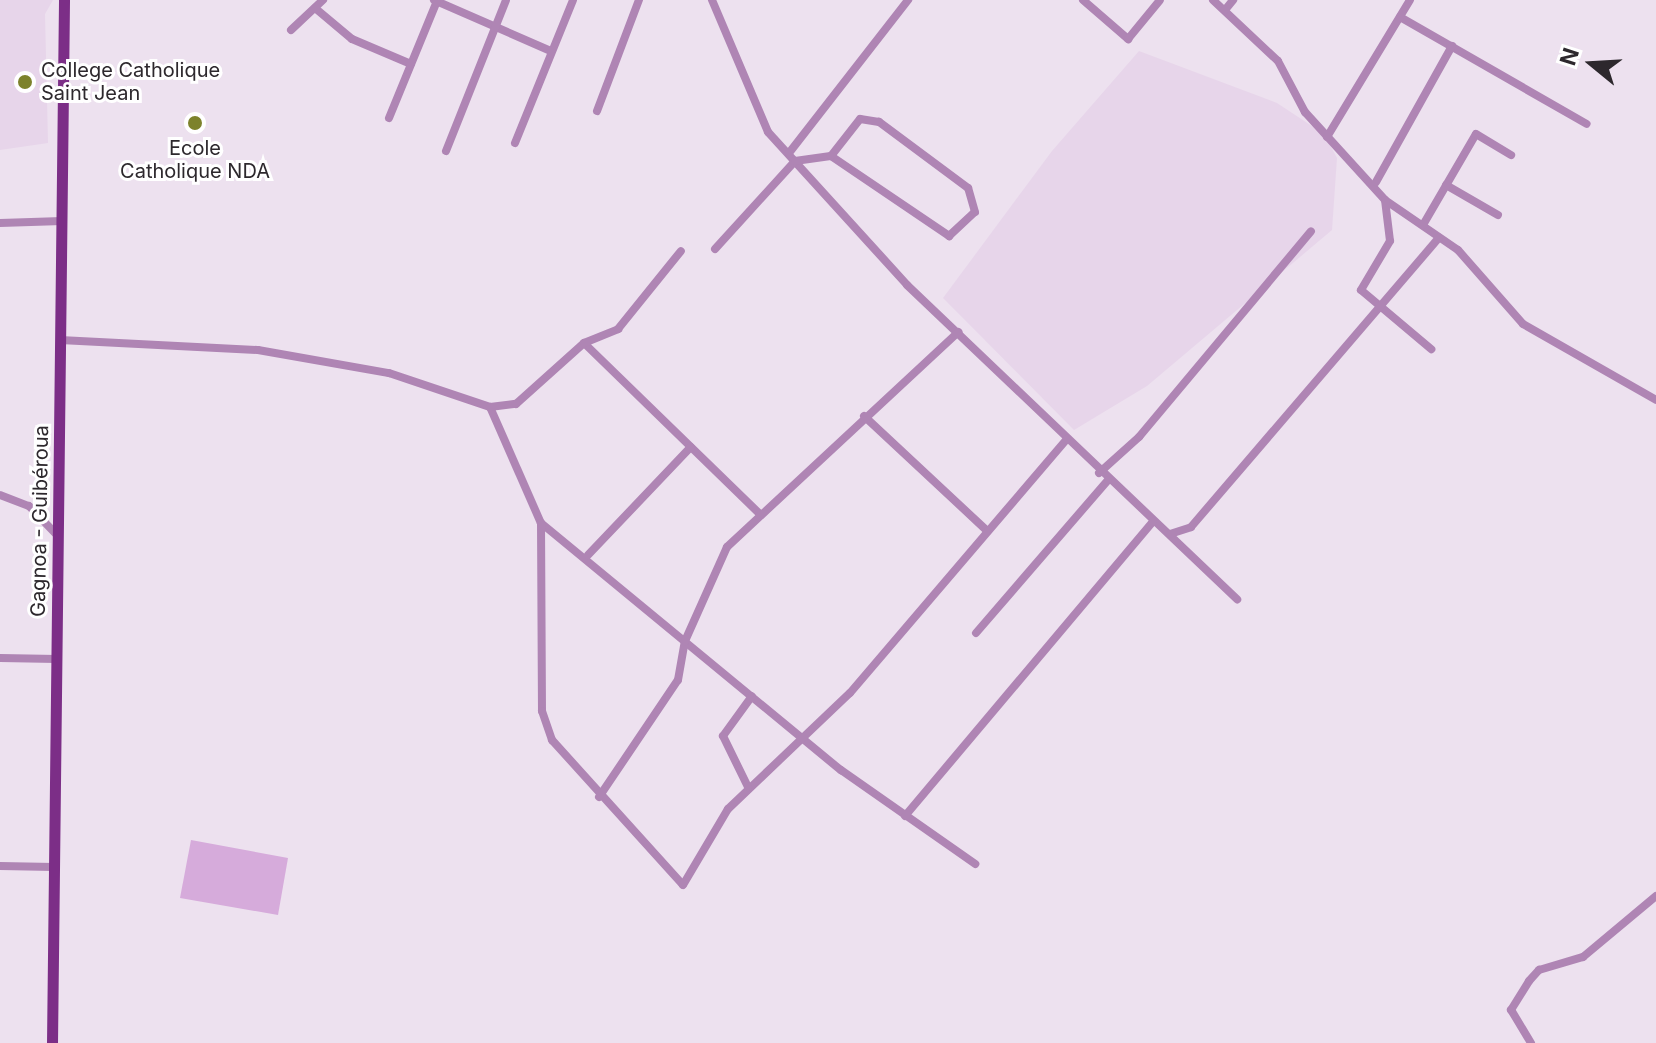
<!DOCTYPE html>
<html>
<head>
<meta charset="utf-8">
<style>
	body { margin:0 }
	#map { position:relative; width:1656px; height:1043px; overflow:hidden; background:#ede1ef; font-family:Inter,sans-serif }
	div>[style] { position:absolute }
	[style*='--x'] { left:calc(var(--x)*1px); top:calc(var(--y)*1px); width:calc(var(--w)*1px); rotate:calc(var(--a)*1deg) }
	.built>* { inset:0; background:#e7d5ea }
	.green>* { inset:0; background:#d6abdb }
	.minor>* { height:8px; margin:-4px; padding:0 4px; transform-origin:4px; border-radius:4px; background:#af85b4 }
	.major>* { height:11px; margin:-5.5px; padding:0 5.5px; transform-origin:5.5px; border-radius:5.5px; background:#7c2e87 }
	.dots>* { width:22px; height:22px; translate:-50% -50%; box-sizing:border-box; border:4px solid #fff; border-radius:50% }
	span { translate:-50% -50%; white-space:nowrap; text-align:center; line-height:1.15; -webkit-text-stroke:6px #fff; paint-order:stroke }
	.poi-label { font-size:20px; color:#2d282d }
	.left { translate:0 -50%; text-align:left }
	.street-label { font-size:20px; color:#2d282d }
	.north { position:absolute; left:1552px; top:24px; width:80px; height:80px; -webkit-text-stroke:6px #fff; paint-order:stroke; rotate:288deg; font-size:22px; font-weight:700; line-height:32px; text-align:center; color:#2d282d }
	.north::after { content:''; display:block; margin:auto; width:28px; height:36px; background:#2d282d; clip-path:polygon(50% 0,100% 100%,50% 72%,0 100%) }
</style>
</head>
<body>
<div id="map">
	<div class="built">
		<i style="clip-path:polygon(0 0,53px 0,45px 14px,48px 143px,0 150px)"></i>
		<i style="clip-path:polygon(1139px 51px,1277px 103px,1324px 134px,1337px 158px,1332px 230px,1147px 386px,1074px 430px,943px 298px,1052px 151px)"></i>
	</div>
	<div class="green">
		<i style="clip-path:polygon(191px 840px,288px 858px,278px 915px,180px 898px)"></i>
	</div>
	<div class="minor">
		<i style="--x:434;--y:0;--w:128;--a:23.6"></i>
		<i style="--x:712;--y:0;--w:143;--a:67"></i>
		<i style="--x:768;--y:132;--w:207;--a:47.7"></i>
		<i style="--x:907;--y:285;--w:456;--a:43.6"></i>
		<i style="--x:1083;--y:0;--w:60;--a:40.9"></i>
		<i style="--x:1128;--y:39;--w:50;--a:-50.6"></i>
		<i style="--x:1213;--y:0;--w:89;--a:43.2"></i>
		<i style="--x:1278;--y:61;--w:58;--a:62.1"></i>
		<i style="--x:1305;--y:112;--w:119;--a:47.7"></i>
		<i style="--x:1385;--y:200;--w:88;--a:34.4"></i>
		<i style="--x:1458;--y:250;--w:98;--a:48.7"></i>
		<i style="--x:1523;--y:324;--w:153;--a:29.7"></i>
		<i style="--x:315;--y:8;--w:48;--a:40"></i>
		<i style="--x:352;--y:39;--w:64;--a:23"></i>
		<i style="--x:1225;--y:10;--w:13;--a:-51"></i>
		<i style="--x:1400;--y:17;--w:215;--a:29.8"></i>
		<i style="--x:291;--y:30;--w:44;--a:-43.2"></i>
		<i style="--x:597;--y:111;--w:119;--a:-69.3"></i>
		<i style="--x:389;--y:118;--w:126;--a:-67.7"></i>
		<i style="--x:1327;--y:137;--w:160;--a:-58.8"></i>
		<i style="--x:515;--y:143;--w:154;--a:-67.9"></i>
		<i style="--x:446;--y:151;--w:162;--a:-68.3"></i>
		<i style="--x:789;--y:153;--w:194;--a:-52.1"></i>
		<i style="--x:1376;--y:182;--w:156;--a:-60.8"></i>
		<i style="--x:1446;--y:185;--w:60;--a:30"></i>
		<i style="--x:1385;--y:200;--w:41;--a:83"></i>
		<i style="--x:1390;--y:241;--w:57;--a:120.6"></i>
		<i style="--x:1361;--y:290;--w:92;--a:40.1"></i>
		<i style="--x:0;--y:223;--w:62;--a:-1.8"></i>
		<i style="--x:1423;--y:225;--w:105;--a:-59.8"></i>
		<i style="--x:1476;--y:134;--w:41;--a:31"></i>
		<i style="--x:715;--y:249;--w:119;--a:-47.7"></i>
		<i style="--x:795;--y:161;--w:36;--a:-8"></i>
		<i style="--x:831;--y:156;--w:143;--a:34.1"></i>
		<i style="--x:949;--y:236;--w:35;--a:-43"></i>
		<i style="--x:975;--y:212;--w:25;--a:-106"></i>
		<i style="--x:968;--y:188;--w:111;--a:-143.4"></i>
		<i style="--x:879;--y:122;--w:19;--a:-171"></i>
		<i style="--x:860;--y:119;--w:47;--a:128.1"></i>
		<i style="--x:60;--y:340;--w:198;--a:2.9"></i>
		<i style="--x:258;--y:350;--w:133;--a:10"></i>
		<i style="--x:389;--y:373;--w:107;--a:18.6"></i>
		<i style="--x:490;--y:407;--w:127;--a:66.3"></i>
		<i style="--x:541;--y:523;--w:389;--a:39.5"></i>
		<i style="--x:841;--y:770;--w:164;--a:35"></i>
		<i style="--x:584;--y:343;--w:245;--a:44.2"></i>
		<i style="--x:490;--y:407;--w:26;--a:-7"></i>
		<i style="--x:516;--y:404;--w:91;--a:-41.9"></i>
		<i style="--x:584;--y:343;--w:37;--a:-22"></i>
		<i style="--x:618;--y:329;--w:100;--a:-51.1"></i>
		<i style="--x:864;--y:416;--w:166;--a:43"></i>
		<i style="--x:1099;--y:473;--w:54;--a:-42"></i>
		<i style="--x:1139;--y:437;--w:268;--a:-50.1"></i>
		<i style="--x:0;--y:495;--w:31;--a:21"></i>
		<i style="--x:29;--y:506;--w:42;--a:46"></i>
		<i style="--x:541;--y:523;--w:188;--a:89.7"></i>
		<i style="--x:542;--y:711;--w:31;--a:71"></i>
		<i style="--x:552;--y:740;--w:195;--a:47.9"></i>
		<i style="--x:683;--y:885;--w:88;--a:-59.4"></i>
		<i style="--x:728;--y:809;--w:168;--a:-43.6"></i>
		<i style="--x:850;--y:693;--w:334;--a:-49.5"></i>
		<i style="--x:1170;--y:534;--w:22;--a:-18"></i>
		<i style="--x:1191;--y:527;--w:381;--a:-49.4"></i>
		<i style="--x:588;--y:555;--w:149;--a:-46.4"></i>
		<i style="--x:976;--y:633;--w:201;--a:-49.2"></i>
		<i style="--x:0;--y:658;--w:57;--a:1"></i>
		<i style="--x:748;--y:787;--w:57;--a:-116.1"></i>
		<i style="--x:723;--y:736;--w:49;--a:-54.1"></i>
		<i style="--x:599;--y:797;--w:141;--a:-56"></i>
		<i style="--x:678;--y:680;--w:40;--a:-80"></i>
		<i style="--x:685;--y:641;--w:103;--a:-65.9"></i>
		<i style="--x:727;--y:547;--w:316;--a:-42.9"></i>
		<i style="--x:905;--y:816;--w:385;--a:-49.9"></i>
		<i style="--x:0;--y:866;--w:54;--a:1.1"></i>
		<i style="--x:1531;--y:1043;--w:39;--a:-121"></i>
		<i style="--x:1511;--y:1010;--w:34;--a:-58"></i>
		<i style="--x:1529;--y:981;--w:15;--a:-48"></i>
		<i style="--x:1539;--y:970;--w:46;--a:-16.5"></i>
		<i style="--x:1583;--y:957;--w:95;--a:-39.9"></i>
	</div>
	<div class="major">
		<i style="--x:52;--y:1043;--w:1043;--a:-89.34"></i>
	</div>
	<div class="dots">
		<i style="left:25px;top:82px;background:#7d822c"></i>
		<i style="left:195px;top:123px;background:#7d822c"></i>
	</div>
	<div class="poi-label">
		<span class="left" style="left:41px;top:82px">College Catholique<br>Saint Jean</span>
		<span style="left:195px;top:160px">Ecole<br>Catholique NDA</span>
	</div>
	<div class="street-label">
		<span style="left:40px;top:521px;rotate:-89deg">Gagnoa - Guibéroua</span>
	</div>
	<div class="north">N</div>
</div>
</body>
</html>
